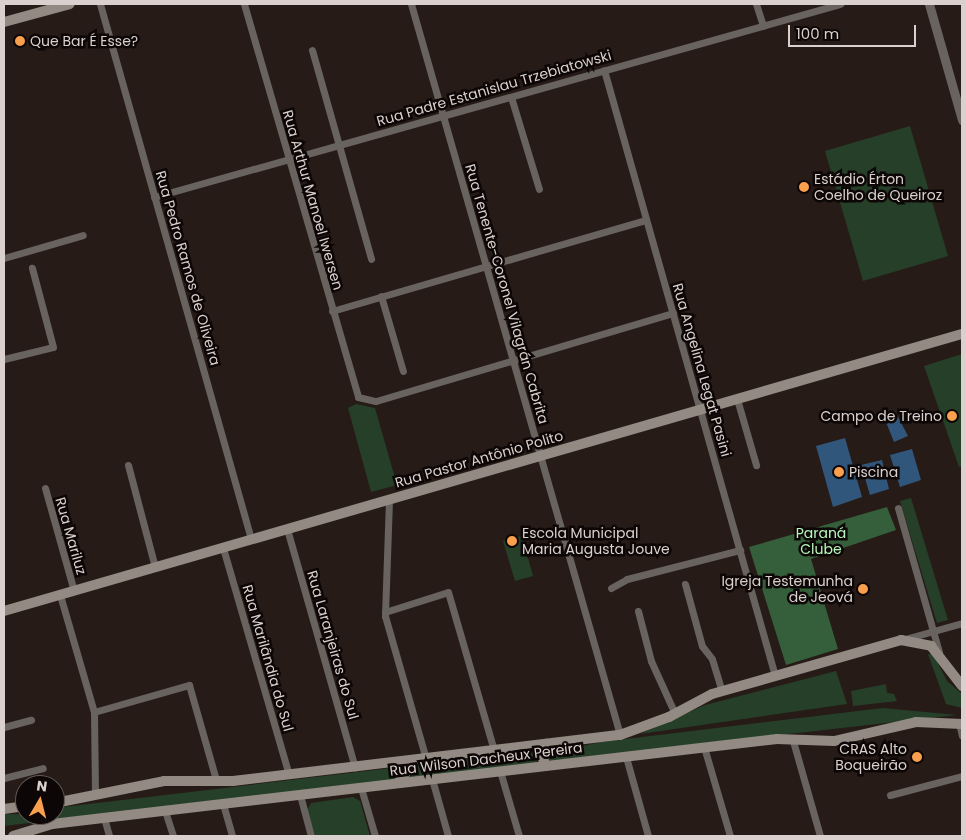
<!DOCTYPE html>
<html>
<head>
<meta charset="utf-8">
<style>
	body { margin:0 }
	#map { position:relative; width:966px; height:840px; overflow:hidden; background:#271b17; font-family:Poppins,sans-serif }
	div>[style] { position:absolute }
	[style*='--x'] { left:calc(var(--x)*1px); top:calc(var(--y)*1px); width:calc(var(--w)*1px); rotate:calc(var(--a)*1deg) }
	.green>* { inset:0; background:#263f29 }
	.forest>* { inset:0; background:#355e3a }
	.water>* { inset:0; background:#31567b }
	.minor>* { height:7px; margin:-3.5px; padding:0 3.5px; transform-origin:3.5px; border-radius:3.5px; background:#68635f }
	.tertiary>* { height:9px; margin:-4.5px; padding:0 4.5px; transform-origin:4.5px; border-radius:4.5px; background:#68635f }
	.secondary>* { height:10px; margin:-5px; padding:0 5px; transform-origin:5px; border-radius:5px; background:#928a83 }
	.dots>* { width:14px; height:14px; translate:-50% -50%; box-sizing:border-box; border:2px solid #0c0706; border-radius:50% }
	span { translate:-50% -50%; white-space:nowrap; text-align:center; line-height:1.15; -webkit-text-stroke:5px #0c0706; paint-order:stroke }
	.poi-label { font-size:14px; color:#dad1ce }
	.left { translate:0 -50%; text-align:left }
	.right { translate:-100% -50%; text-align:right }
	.street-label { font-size:14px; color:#dad1ce }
	.park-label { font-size:14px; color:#b5f7bb }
	.frame { position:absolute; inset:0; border:5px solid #dad1ce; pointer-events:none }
	.north { position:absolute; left:15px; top:775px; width:50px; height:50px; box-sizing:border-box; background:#0c0706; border:1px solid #5e5856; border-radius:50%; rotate:8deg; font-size:14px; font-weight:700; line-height:20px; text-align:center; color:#dad1ce }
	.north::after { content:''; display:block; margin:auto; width:18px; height:22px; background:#f99f4d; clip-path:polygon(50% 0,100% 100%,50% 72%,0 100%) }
	.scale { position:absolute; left:788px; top:25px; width:128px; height:22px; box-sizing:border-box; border:2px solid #dad1ce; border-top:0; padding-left:6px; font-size:15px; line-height:18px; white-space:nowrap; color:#dad1ce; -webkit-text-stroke:4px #0c0706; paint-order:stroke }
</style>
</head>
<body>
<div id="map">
	<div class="green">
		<i style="clip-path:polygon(910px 126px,948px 256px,863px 281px,825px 151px)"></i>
		<i style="clip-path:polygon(962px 354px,962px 466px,959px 467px,924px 366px)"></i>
		<i style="clip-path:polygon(356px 404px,375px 408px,397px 485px,371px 492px,348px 408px)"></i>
		<i style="clip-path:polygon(911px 498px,948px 620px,937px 623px,900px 501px)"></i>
		<i style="clip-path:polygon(522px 536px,533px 576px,515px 581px,503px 541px)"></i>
		<i style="clip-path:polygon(928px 654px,933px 654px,947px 681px,962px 694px,962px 708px,946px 704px)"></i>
		<i style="clip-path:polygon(836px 671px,847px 704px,640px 734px,705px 705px)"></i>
		<i style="clip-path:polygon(886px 684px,887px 693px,894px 694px,897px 701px,853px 706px,851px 691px)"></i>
		<i style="clip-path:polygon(883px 708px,957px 715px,549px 761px,546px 754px,601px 742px)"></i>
		<i style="clip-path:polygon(535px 751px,537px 763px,4px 826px,4px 814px,55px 815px,55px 808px)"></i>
		<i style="clip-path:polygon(353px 797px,360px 801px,370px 836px,315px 836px,307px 810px,311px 803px)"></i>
	</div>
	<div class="forest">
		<i style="clip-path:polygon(887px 507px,896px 530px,811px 559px,838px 649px,786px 665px,749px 547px)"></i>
	</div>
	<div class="water">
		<i style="clip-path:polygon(895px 411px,908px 436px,894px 442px,886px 422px)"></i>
		<i style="clip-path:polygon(845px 438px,862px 497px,833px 507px,816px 446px)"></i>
		<i style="clip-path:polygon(912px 449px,921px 480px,900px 487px,890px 455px)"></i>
		<i style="clip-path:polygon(882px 460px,889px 489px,870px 495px,861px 465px)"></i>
	</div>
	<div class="minor">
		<i style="--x:100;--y:4;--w:556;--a:74.24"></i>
		<i style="--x:244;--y:4;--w:409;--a:73.8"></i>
		<i style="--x:358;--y:397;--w:18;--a:13"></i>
		<i style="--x:376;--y:401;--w:310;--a:-16.5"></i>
		<i style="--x:411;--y:4;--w:760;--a:74.04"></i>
		<i style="--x:756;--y:4;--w:23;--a:72"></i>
		<i style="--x:312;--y:50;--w:217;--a:74.2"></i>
		<i style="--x:604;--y:70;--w:630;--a:74.24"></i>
		<i style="--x:511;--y:97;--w:96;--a:73.1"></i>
		<i style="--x:154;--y:197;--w:713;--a:-15.71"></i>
		<i style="--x:4;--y:258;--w:82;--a:-16.2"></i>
		<i style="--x:381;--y:296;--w:78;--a:73.7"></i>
		<i style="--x:332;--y:311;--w:327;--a:-16.2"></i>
		<i style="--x:4;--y:359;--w:50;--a:-13.8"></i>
		<i style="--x:53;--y:347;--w:82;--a:-104.9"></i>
		<i style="--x:737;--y:399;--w:69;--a:73.9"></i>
		<i style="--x:128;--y:465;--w:106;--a:75.2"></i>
		<i style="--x:45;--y:488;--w:107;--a:74.3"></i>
		<i style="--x:389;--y:500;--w:116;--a:92"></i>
		<i style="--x:385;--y:616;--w:149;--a:74"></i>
		<i style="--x:898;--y:508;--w:150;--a:74.1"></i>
		<i style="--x:287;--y:529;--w:248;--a:74.1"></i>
		<i style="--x:223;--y:548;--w:236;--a:73.8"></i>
		<i style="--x:685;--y:584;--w:64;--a:74.7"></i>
		<i style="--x:702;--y:646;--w:16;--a:52"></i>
		<i style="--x:712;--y:659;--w:34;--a:73"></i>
		<i style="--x:611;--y:588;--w:18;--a:-29"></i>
		<i style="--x:627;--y:579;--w:117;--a:-14.4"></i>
		<i style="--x:60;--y:595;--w:122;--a:73.8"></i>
		<i style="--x:94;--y:712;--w:82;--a:89.3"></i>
		<i style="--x:638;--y:611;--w:52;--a:75.4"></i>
		<i style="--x:651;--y:661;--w:58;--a:65.6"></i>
		<i style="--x:385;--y:612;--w:66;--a:-17.6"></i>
		<i style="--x:448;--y:592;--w:165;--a:73.8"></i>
		<i style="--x:905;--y:639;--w:59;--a:-15.7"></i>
		<i style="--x:94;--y:712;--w:99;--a:-15.9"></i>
		<i style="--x:189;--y:685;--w:99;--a:74.1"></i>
		<i style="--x:959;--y:723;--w:13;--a:77"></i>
		<i style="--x:4;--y:727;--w:28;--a:-15"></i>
		<i style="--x:793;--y:741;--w:99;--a:74.1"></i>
		<i style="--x:704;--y:747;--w:93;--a:73.7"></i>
		<i style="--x:626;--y:757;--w:82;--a:74.4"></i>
		<i style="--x:500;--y:771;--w:68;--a:73.7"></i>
		<i style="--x:4;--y:778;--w:40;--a:-14.4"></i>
		<i style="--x:432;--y:779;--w:59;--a:74.3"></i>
		<i style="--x:361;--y:788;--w:50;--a:73.7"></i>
		<i style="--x:300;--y:795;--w:42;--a:75"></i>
		<i style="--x:890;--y:795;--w:74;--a:-14.8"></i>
		<i style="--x:223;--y:804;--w:33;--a:74"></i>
		<i style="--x:165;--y:811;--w:26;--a:72"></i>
		<i style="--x:104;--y:818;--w:19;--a:74"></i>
	</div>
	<div class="tertiary">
		<i style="--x:929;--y:4;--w:121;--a:74.1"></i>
	</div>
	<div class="secondary">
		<i style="--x:4;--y:22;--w:68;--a:-15.3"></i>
		<i style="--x:4;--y:611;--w:997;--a:-16.13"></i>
		<i style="--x:396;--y:762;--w:14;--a:39"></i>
		<i style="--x:407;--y:771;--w:15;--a:127"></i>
		<i style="--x:546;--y:766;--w:13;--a:-113"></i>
		<i style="--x:541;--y:754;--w:12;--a:-59"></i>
		<i style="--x:55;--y:803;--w:111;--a:-11.4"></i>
		<i style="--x:164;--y:781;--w:69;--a:0"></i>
		<i style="--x:233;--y:781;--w:390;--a:-6.8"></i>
		<i style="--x:620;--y:735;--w:52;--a:-20.2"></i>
		<i style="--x:669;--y:717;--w:49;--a:-28.1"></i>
		<i style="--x:712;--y:694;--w:197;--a:-15.9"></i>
		<i style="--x:901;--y:640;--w:31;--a:11"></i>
		<i style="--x:931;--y:646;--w:51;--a:52.2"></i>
		<i style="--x:4;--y:809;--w:21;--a:-8"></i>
		<i style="--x:13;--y:836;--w:41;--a:-17.1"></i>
		<i style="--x:52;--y:824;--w:730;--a:-6.69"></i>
		<i style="--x:777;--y:739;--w:57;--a:2"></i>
		<i style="--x:834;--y:741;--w:84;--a:-13"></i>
		<i style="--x:916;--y:722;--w:46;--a:2.5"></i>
	</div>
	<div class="dots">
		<i style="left:20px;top:41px;background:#f99f4d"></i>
		<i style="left:804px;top:187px;background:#f99f4d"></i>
		<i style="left:952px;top:416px;background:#f99f4d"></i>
		<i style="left:839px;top:472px;background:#f99f4d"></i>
		<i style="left:512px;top:541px;background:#f99f4d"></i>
		<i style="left:863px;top:589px;background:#f99f4d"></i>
		<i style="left:917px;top:757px;background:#f99f4d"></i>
	</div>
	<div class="poi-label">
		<span class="left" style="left:30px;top:41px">Que Bar É Esse?</span>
		<span class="left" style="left:814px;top:187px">Estádio Érton<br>Coelho de Queiroz</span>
		<span class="right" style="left:942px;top:416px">Campo de Treino</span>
		<span class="left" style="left:849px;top:472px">Piscina</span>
		<span class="left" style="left:522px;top:541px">Escola Municipal<br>Maria Augusta Jouve</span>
		<span class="right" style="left:853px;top:589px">Igreja Testemunha<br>de Jeová</span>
		<span class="right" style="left:907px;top:757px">CRAS Alto<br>Boqueirão</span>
	</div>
	<div class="street-label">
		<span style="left:494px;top:88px;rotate:-16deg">Rua Padre Estanislau Trzebiatowski</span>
		<span style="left:313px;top:200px;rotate:74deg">Rua Arthur Manoel Iwersen</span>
		<span style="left:188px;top:268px;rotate:74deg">Rua Pedro Ramos de Oliveira</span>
		<span style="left:507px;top:294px;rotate:74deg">Rua Tenente-Coronel Vilagrán Cabrita</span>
		<span style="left:702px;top:370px;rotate:74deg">Rua Angelina Legat Pasini</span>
		<span style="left:479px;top:459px;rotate:-16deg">Rua Pastor Antônio Polito</span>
		<span style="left:71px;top:536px;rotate:74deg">Rua Mariluz</span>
		<span style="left:333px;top:645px;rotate:74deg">Rua Laranjeiras do Sul</span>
		<span style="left:268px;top:658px;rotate:74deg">Rua Marilândia do Sul</span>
		<span style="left:486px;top:759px;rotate:-7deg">Rua Wilson Dacheux Pereira</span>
	</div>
	<div class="park-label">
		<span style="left:821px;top:541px">Paraná<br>Clube</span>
	</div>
	<div class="frame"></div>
	<div class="north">N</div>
	<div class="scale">100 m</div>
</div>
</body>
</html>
